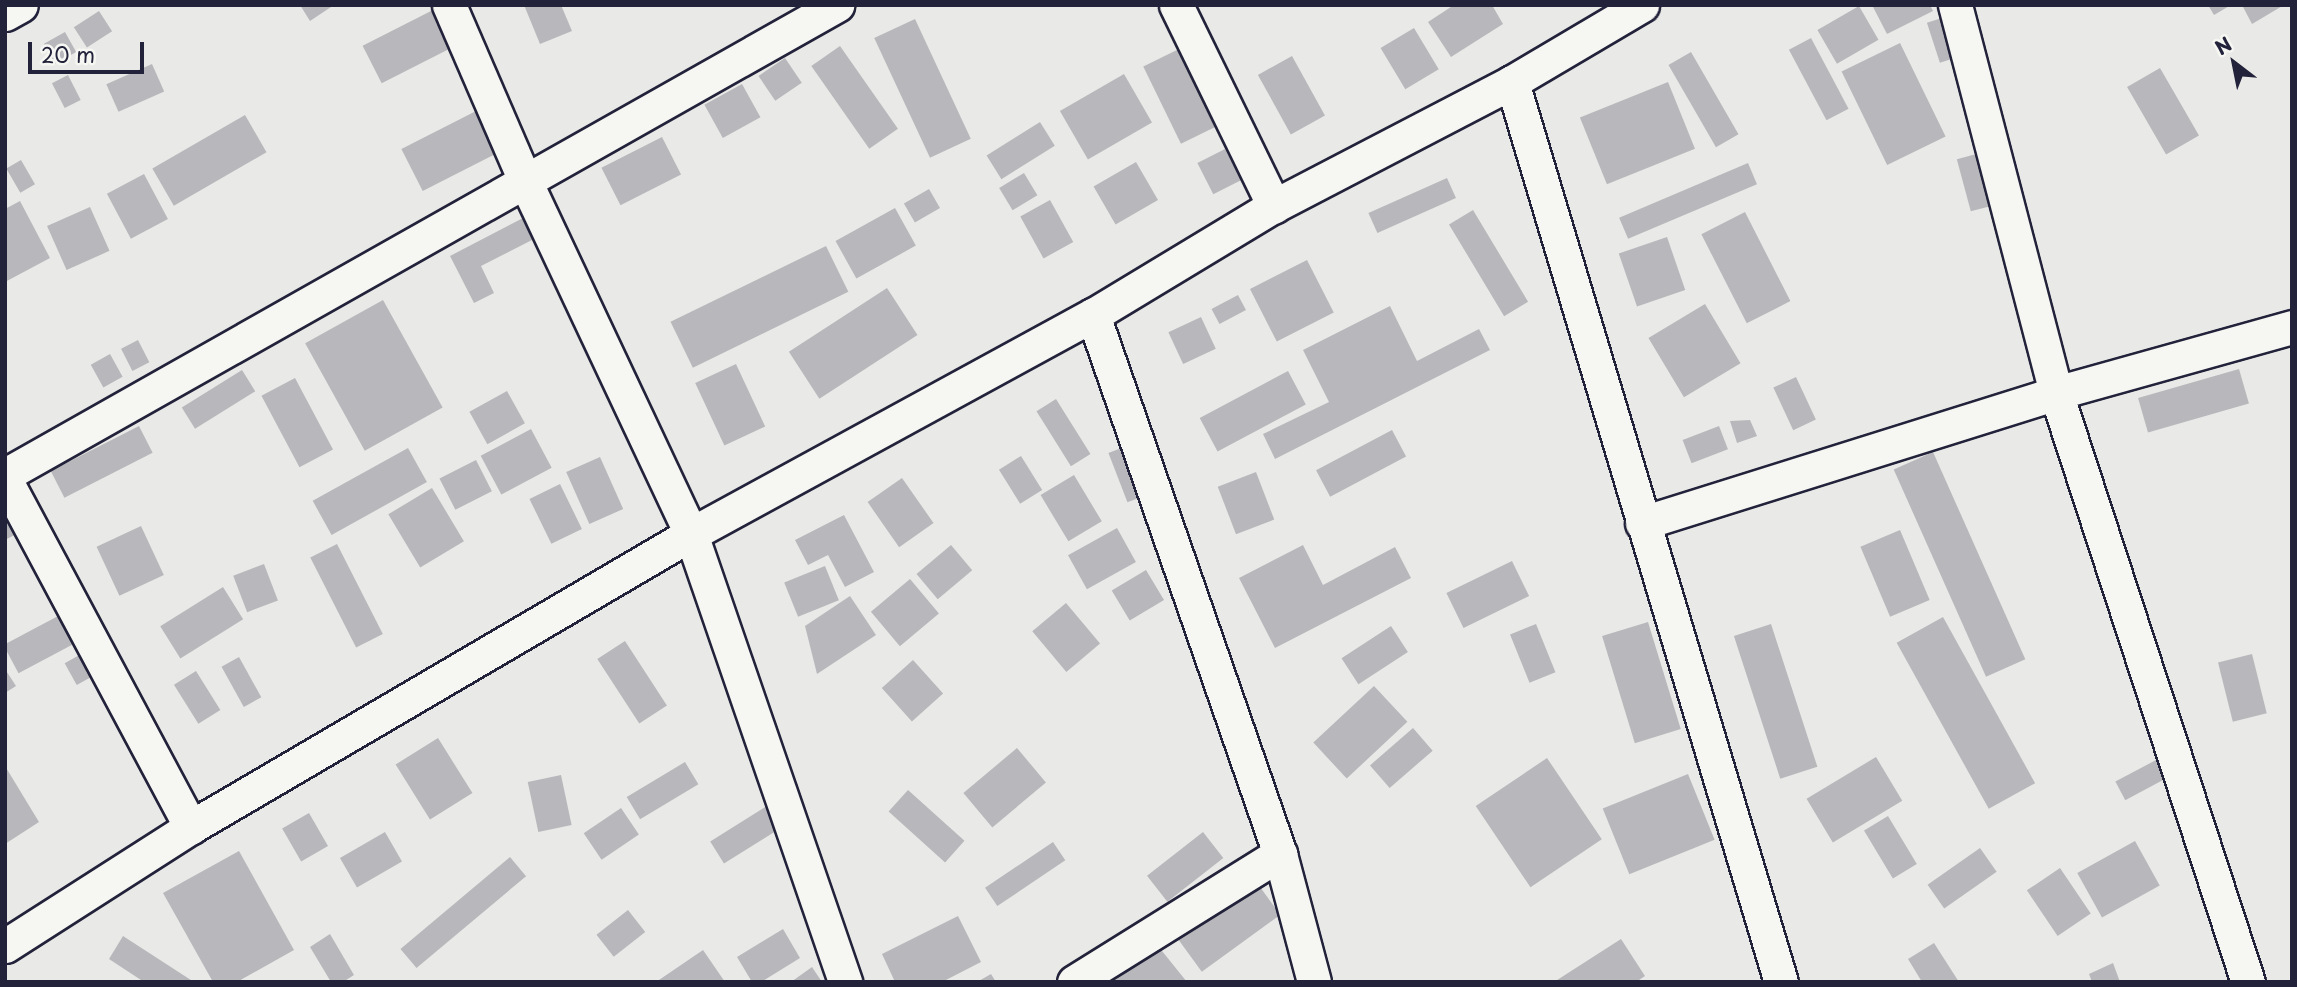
<!DOCTYPE html>
<style>
body{margin:0}
#map{position:relative;width:2297px;height:987px;overflow:hidden;background:#e9e9e7;font-family:"Playpen Sans",sans-serif}
div>[style]{position:absolute}
.building>*{inset:0;background:#b8b8bc;transform-origin:0 0}
.roads{filter:drop-shadow(2px 0 #22223b) drop-shadow(-2px 0 #22223b) drop-shadow(0 2px #22223b) drop-shadow(0 -2px #22223b)}
.street>*{height:33px;margin:-16.5px;padding:0 16.5px;transform-origin:16.5px;border-radius:16.5px;background:#f6f6f2}
span{translate:-50% -50%;white-space:nowrap;text-align:center;line-height:1.15;-webkit-text-stroke:7px #f6f6f2;paint-order:stroke}
.frame{position:absolute;inset:0;border:7px solid #22223b;pointer-events:none}
.north{position:absolute;left:2199px;top:28px;width:70px;height:70px;-webkit-text-stroke:5px #f6f6f2;paint-order:stroke;rotate:328deg;font-size:19px;font-weight:700;line-height:28px;text-align:center;color:#22223b}
.north::after{content:'';display:block;margin:auto;width:24px;height:32px;background:#22223b;clip-path:polygon(50% 0,100% 100%,50% 72%,0 100%)}
.scale{position:absolute;left:28px;top:42px;width:116px;height:32px;box-sizing:border-box;border:4px solid #22223b;border-top:0;padding-left:9px;font-size:21px;line-height:24px;white-space:nowrap;color:#22223b;-webkit-text-stroke:5px #f6f6f2;paint-order:stroke}
</style>
<div id="map">
<div class="building">
<i style="clip-path:polygon(300px 5px,334px 5px,310px 21px)"></i>
<i style="clip-path:polygon(524px 5px,561px 5px,572px 31px,540px 44px)"></i>
<i style="clip-path:polygon(1454px 5px,1492px 5px,1503px 24px,1451px 57px,1428px 22px)"></i>
<i style="clip-path:polygon(1872px 5px,1930px 5px,1933px 11px,1887px 34px)"></i>
<i style="clip-path:polygon(2208px 5px,2231px 5px,2214px 15px)"></i>
<i style="clip-path:polygon(2242px 5px,2284px 5px,2252px 24px)"></i>
<i style="left:1859px;top:6px;width:39px;height:48px;rotate:60deg"></i>
<i style="left:433px;top:10px;width:42px;height:79px;rotate:63deg"></i>
<i style="left:99px;top:11px;width:24px;height:30px;rotate:57deg"></i>
<i style="left:1945px;top:17px;width:42px;height:19px;rotate:72deg"></i>
<i style="left:915px;top:19px;width:132px;height:45px;rotate:65deg"></i>
<i style="left:1414px;top:28px;width:48px;height:39px;rotate:59deg"></i>
<i style="left:65px;top:32px;width:23px;height:24px;rotate:61deg"></i>
<i style="left:1811px;top:38px;width:80px;height:25px;rotate:62deg"></i>
<i style="left:1900px;top:43px;width:104px;height:65px;rotate:64deg"></i>
<i style="left:840px;top:46px;width:101px;height:35px;rotate:55deg"></i>
<i style="left:1181px;top:48px;width:86px;height:42px;rotate:64deg"></i>
<i style="left:1691px;top:52px;width:95px;height:26px;rotate:60deg"></i>
<i style="left:1292px;top:56px;width:68px;height:39px;rotate:61deg"></i>
<i style="left:785px;top:58px;width:30px;height:32px;rotate:56deg"></i>
<i style="left:152px;top:64px;width:30px;height:50px;rotate:66deg"></i>
<i style="left:2160px;top:68px;width:78px;height:38px;rotate:60deg"></i>
<i style="left:1124px;top:74px;width:56px;height:74px;rotate:60deg"></i>
<i style="left:68px;top:75px;width:28px;height:18px;rotate:63deg"></i>
<i style="left:1668px;top:82px;width:72px;height:95px;rotate:68deg"></i>
<i style="left:742px;top:84px;width:38px;height:43px;rotate:61deg"></i>
<i style="left:478px;top:110px;width:47px;height:86px;rotate:63deg"></i>
<i style="left:245px;top:115px;width:43px;height:107px;rotate:60deg"></i>
<i style="left:1040px;top:122px;width:28px;height:63px;rotate:58deg"></i>
<i style="left:662px;top:137px;width:42px;height:68px;rotate:63deg"></i>
<i style="left:1225px;top:149px;width:35px;height:31px;rotate:63deg"></i>
<i style="left:1980px;top:153px;width:54px;height:24px;rotate:75deg"></i>
<i style="left:21px;top:160px;width:28px;height:17px;rotate:60deg"></i>
<i style="left:1136px;top:162px;width:44px;height:49px;rotate:60deg"></i>
<i style="left:1748px;top:163px;width:23px;height:140px;rotate:67deg"></i>
<i style="left:1024px;top:173px;width:26px;height:29px;rotate:59deg"></i>
<i style="left:144px;top:174px;width:51px;height:42px;rotate:62deg"></i>
<i style="left:1447px;top:178px;width:22px;height:86px;rotate:66deg"></i>
<i style="left:929px;top:189px;width:22px;height:29px;rotate:60deg"></i>
<i style="left:1050px;top:200px;width:48px;height:34px;rotate:61deg"></i>
<i style="clip-path:polygon(20px 201px,50px 258px,5px 282px,5px 209px)"></i>
<i style="left:90px;top:207px;width:48px;height:47px;rotate:66deg"></i>
<i style="left:895px;top:208px;width:43px;height:68px;rotate:61deg"></i>
<i style="left:1473px;top:210px;width:107px;height:28px;rotate:59deg"></i>
<i style="left:1745px;top:212px;width:100px;height:49px;rotate:63deg"></i>
<i style="clip-path:polygon(523px 218px,534px 239px,481px 266px,494px 293px,474px 303px,450px 256px)"></i>
<i style="left:1667px;top:237px;width:56px;height:51px;rotate:71deg"></i>
<i style="left:826px;top:246px;width:51px;height:173px;rotate:64deg"></i>
<i style="left:1307px;top:260px;width:59px;height:64px;rotate:63deg"></i>
<i style="left:887px;top:288px;width:56px;height:117px;rotate:57deg"></i>
<i style="left:1238px;top:295px;width:17px;height:30px;rotate:62deg"></i>
<i style="left:383px;top:300px;width:123px;height:89px;rotate:61deg"></i>
<i style="left:1705px;top:304px;width:69px;height:66px;rotate:59deg"></i>
<i style="clip-path:polygon(1390px 306px,1417px 361px,1479px 329px,1490px 350px,1275px 459px,1263px 434px,1329px 402px,1303px 350px)"></i>
<i style="left:1201px;top:317px;width:35px;height:36px;rotate:65deg"></i>
<i style="left:138px;top:340px;width:25px;height:19px;rotate:63deg"></i>
<i style="left:110px;top:354px;width:26px;height:22px;rotate:61deg"></i>
<i style="left:736px;top:364px;width:69px;height:45px;rotate:65deg"></i>
<i style="left:2239px;top:369px;width:36px;height:105px;rotate:74deg"></i>
<i style="left:242px;top:370px;width:25px;height:71px;rotate:58deg"></i>
<i style="left:1288px;top:371px;width:38px;height:100px;rotate:62deg"></i>
<i style="left:1796px;top:377px;width:47px;height:25px;rotate:65deg"></i>
<i style="left:295px;top:378px;width:81px;height:38px;rotate:62deg"></i>
<i style="left:507px;top:391px;width:37px;height:43px;rotate:61deg"></i>
<i style="left:1056px;top:399px;width:65px;height:23px;rotate:58deg"></i>
<i style="clip-path:polygon(1750px 420px,1757px 436px,1737px 443px,1730px 421px)"></i>
<i style="left:139px;top:426px;width:30px;height:99px;rotate:63deg"></i>
<i style="left:1719px;top:426px;width:25px;height:39px;rotate:69deg"></i>
<i style="left:531px;top:429px;width:44px;height:57px;rotate:62deg"></i>
<i style="left:1392px;top:430px;width:30px;height:86px;rotate:62deg"></i>
<i style="left:1129px;top:445px;width:53px;height:22px;rotate:69deg"></i>
<i style="left:408px;top:448px;width:39px;height:109px;rotate:61deg"></i>
<i style="left:1933px;top:452px;width:227px;height:43px;rotate:66deg"></i>
<i style="left:1021px;top:456px;width:40px;height:26px;rotate:58deg"></i>
<i style="left:600px;top:457px;width:57px;height:37px;rotate:66deg"></i>
<i style="left:476px;top:460px;width:35px;height:41px;rotate:63deg"></i>
<i style="left:1256px;top:472px;width:51px;height:41px;rotate:69deg"></i>
<i style="left:1074px;top:475px;width:54px;height:39px;rotate:59deg"></i>
<i style="left:902px;top:478px;width:55px;height:42px;rotate:55deg"></i>
<i style="left:560px;top:484px;width:50px;height:34px;rotate:64deg"></i>
<i style="left:432px;top:488px;width:62px;height:51px;rotate:59deg"></i>
<i style="clip-path:polygon(5px 500px,22px 531px,5px 540px)"></i>
<i style="clip-path:polygon(844px 515px,874px 572px,845px 587px,828px 555px,808px 565px,795px 540px)"></i>
<i style="left:141px;top:526px;width:54px;height:49px;rotate:65deg"></i>
<i style="left:1117px;top:528px;width:39px;height:56px;rotate:61deg"></i>
<i style="left:1900px;top:530px;width:76px;height:43px;rotate:67deg"></i>
<i style="left:337px;top:544px;width:101px;height:30px;rotate:63deg"></i>
<i style="left:951px;top:545px;width:33px;height:45px;rotate:50deg"></i>
<i style="clip-path:polygon(1303px 545px,1323px 585px,1395px 547px,1411px 578px,1275px 648px,1239px 578px)"></i>
<i style="left:1512px;top:561px;width:39px;height:73px;rotate:64deg"></i>
<i style="left:264px;top:564px;width:39px;height:33px;rotate:69deg"></i>
<i style="left:825px;top:566px;width:37px;height:44px;rotate:68deg"></i>
<i style="left:1146px;top:570px;width:35px;height:40px;rotate:59deg"></i>
<i style="left:910px;top:579px;width:45px;height:51px;rotate:50deg"></i>
<i style="left:223px;top:587px;width:38px;height:74px;rotate:58deg"></i>
<i style="clip-path:polygon(850px 596px,876px 635px,817px 674px,805px 626px)"></i>
<i style="left:1066px;top:603px;width:53px;height:44px;rotate:50deg"></i>
<i style="left:60px;top:615px;width:32px;height:64px;rotate:62deg"></i>
<i style="left:1943px;top:617px;width:190px;height:53px;rotate:61deg"></i>
<i style="left:1648px;top:622px;width:112px;height:48px;rotate:73deg"></i>
<i style="left:1536px;top:624px;width:52px;height:28px;rotate:68deg"></i>
<i style="left:1771px;top:624px;width:150px;height:39px;rotate:72deg"></i>
<i style="left:1391px;top:626px;width:31px;height:59px;rotate:57deg"></i>
<i style="left:625px;top:641px;width:77px;height:33px;rotate:57deg"></i>
<i style="left:83px;top:653px;width:25px;height:21px;rotate:61deg"></i>
<i style="left:2252px;top:654px;width:61px;height:35px;rotate:76deg"></i>
<i style="left:239px;top:657px;width:46px;height:20px;rotate:61deg"></i>
<i style="left:913px;top:660px;width:45px;height:42px;rotate:48deg"></i>
<i style="clip-path:polygon(5px 669px,16px 686px,5px 693px)"></i>
<i style="left:196px;top:671px;width:46px;height:26px;rotate:58deg"></i>
<i style="left:1374px;top:686px;width:49px;height:83px;rotate:47deg"></i>
<i style="left:1413px;top:728px;width:30px;height:57px;rotate:49deg"></i>
<i style="left:438px;top:738px;width:65px;height:50px;rotate:58deg"></i>
<i style="left:1017px;top:748px;width:45px;height:70px;rotate:50deg"></i>
<i style="left:1876px;top:757px;width:51px;height:81px;rotate:59deg"></i>
<i style="left:1547px;top:758px;width:98px;height:86px;rotate:56deg"></i>
<i style="left:2156px;top:760px;width:21px;height:46px;rotate:62deg"></i>
<i style="left:685px;top:762px;width:26px;height:68px;rotate:59deg"></i>
<i style="clip-path:polygon(5px 766px,39px 822px,5px 844px)"></i>
<i style="left:1688px;top:774px;width:71px;height:92px;rotate:68deg"></i>
<i style="left:561px;top:775px;width:51px;height:34px;rotate:78deg"></i>
<i style="left:908px;top:790px;width:76px;height:29px;rotate:42deg"></i>
<i style="left:767px;top:806px;width:26px;height:67px;rotate:58deg"></i>
<i style="left:621px;top:808px;width:32px;height:45px;rotate:56deg"></i>
<i style="left:309px;top:813px;width:38px;height:31px;rotate:60deg"></i>
<i style="left:1888px;top:816px;width:56px;height:28px;rotate:59deg"></i>
<i style="left:385px;top:832px;width:34px;height:52px;rotate:60deg"></i>
<i style="left:1203px;top:832px;width:33px;height:71px;rotate:52deg"></i>
<i style="left:2135px;top:841px;width:51px;height:66px;rotate:61deg"></i>
<i style="left:1053px;top:842px;width:22px;height:82px;rotate:56deg"></i>
<i style="left:1980px;top:848px;width:29px;height:64px;rotate:55deg"></i>
<i style="clip-path:polygon(239px 851px,294px 950px,237px 982px,213px 982px,163px 893px)"></i>
<i style="left:510px;top:857px;width:25px;height:143px;rotate:50deg"></i>
<i style="left:2060px;top:868px;width:55px;height:40px;rotate:56deg"></i>
<i style="left:1255px;top:880px;width:43px;height:97px;rotate:54deg"></i>
<i style="left:628px;top:910px;width:28px;height:40px;rotate:52deg"></i>
<i style="clip-path:polygon(958px 916px,981px 962px,942px 982px,895px 982px,882px 954px)"></i>
<i style="clip-path:polygon(783px 929px,800px 958px,761px 982px,752px 982px,737px 957px)"></i>
<i style="clip-path:polygon(330px 934px,354px 975px,343px 982px,331px 982px,310px 947px)"></i>
<i style="clip-path:polygon(123px 936px,194px 982px,144px 982px,109px 959px)"></i>
<i style="clip-path:polygon(1621px 939px,1645px 976px,1636px 982px,1554px 982px)"></i>
<i style="clip-path:polygon(1934px 943px,1959px 982px,1922px 982px,1908px 959px)"></i>
<i style="clip-path:polygon(1158px 946px,1187px 982px,1113px 982px)"></i>
<i style="clip-path:polygon(703px 950px,725px 982px,656px 982px)"></i>
<i style="clip-path:polygon(2113px 963px,2120px 982px,2092px 982px,2089px 974px)"></i>
<i style="clip-path:polygon(812px 967px,822px 982px,791px 982px)"></i>
<i style="clip-path:polygon(991px 974px,996px 982px,977px 982px)"></i>
</div>
<div class="roads">
<div class="street">
<i style="left:449px;top:5px;width:194px;rotate:66.6deg"></i>
<i style="left:526px;top:183px;width:388px;rotate:64.8deg"></i>
<i style="left:691px;top:534px;width:474px;rotate:71deg"></i>
<i style="left:1176px;top:5px;width:224px;rotate:64deg"></i>
<i style="left:1955px;top:5px;width:401px;rotate:75.4deg"></i>
<i style="left:2056px;top:393px;width:620px;rotate:71.95deg"></i>
<i style="left:5px;top:14px;width:18px;rotate:-29deg"></i>
<i style="left:1512px;top:82px;width:939px;rotate:73.36deg"></i>
<i style="left:1093px;top:315px;width:571px;rotate:70.87deg"></i>
<i style="left:1280px;top:854px;width:132px;rotate:75.1deg"></i>
<i style="left:5px;top:475px;width:956px;rotate:-29.46deg"></i>
<i style="left:5px;top:479px;width:395px;rotate:61.9deg"></i>
<i style="left:1642px;top:523px;width:434px;rotate:-17.4deg"></i>
<i style="left:2056px;top:393px;width:245px;rotate:-15.6deg"></i>
<i style="left:5px;top:946px;width:221px;rotate:-32.6deg"></i>
<i style="left:191px;top:827px;width:580px;rotate:-30.37deg"></i>
<i style="left:691px;top:534px;width:458px;rotate:-28.6deg"></i>
<i style="left:1093px;top:315px;width:211px;rotate:-31.1deg"></i>
<i style="left:1274px;top:206px;width:268px;rotate:-27.5deg"></i>
<i style="left:1512px;top:82px;width:151px;rotate:-30.6deg"></i>
<i style="left:1074px;top:982px;width:243px;rotate:-31.9deg"></i>
</div>
</div>
<div class="frame"></div>
<div class="north">N</div>
<div class="scale">20 m</div>
</div>
